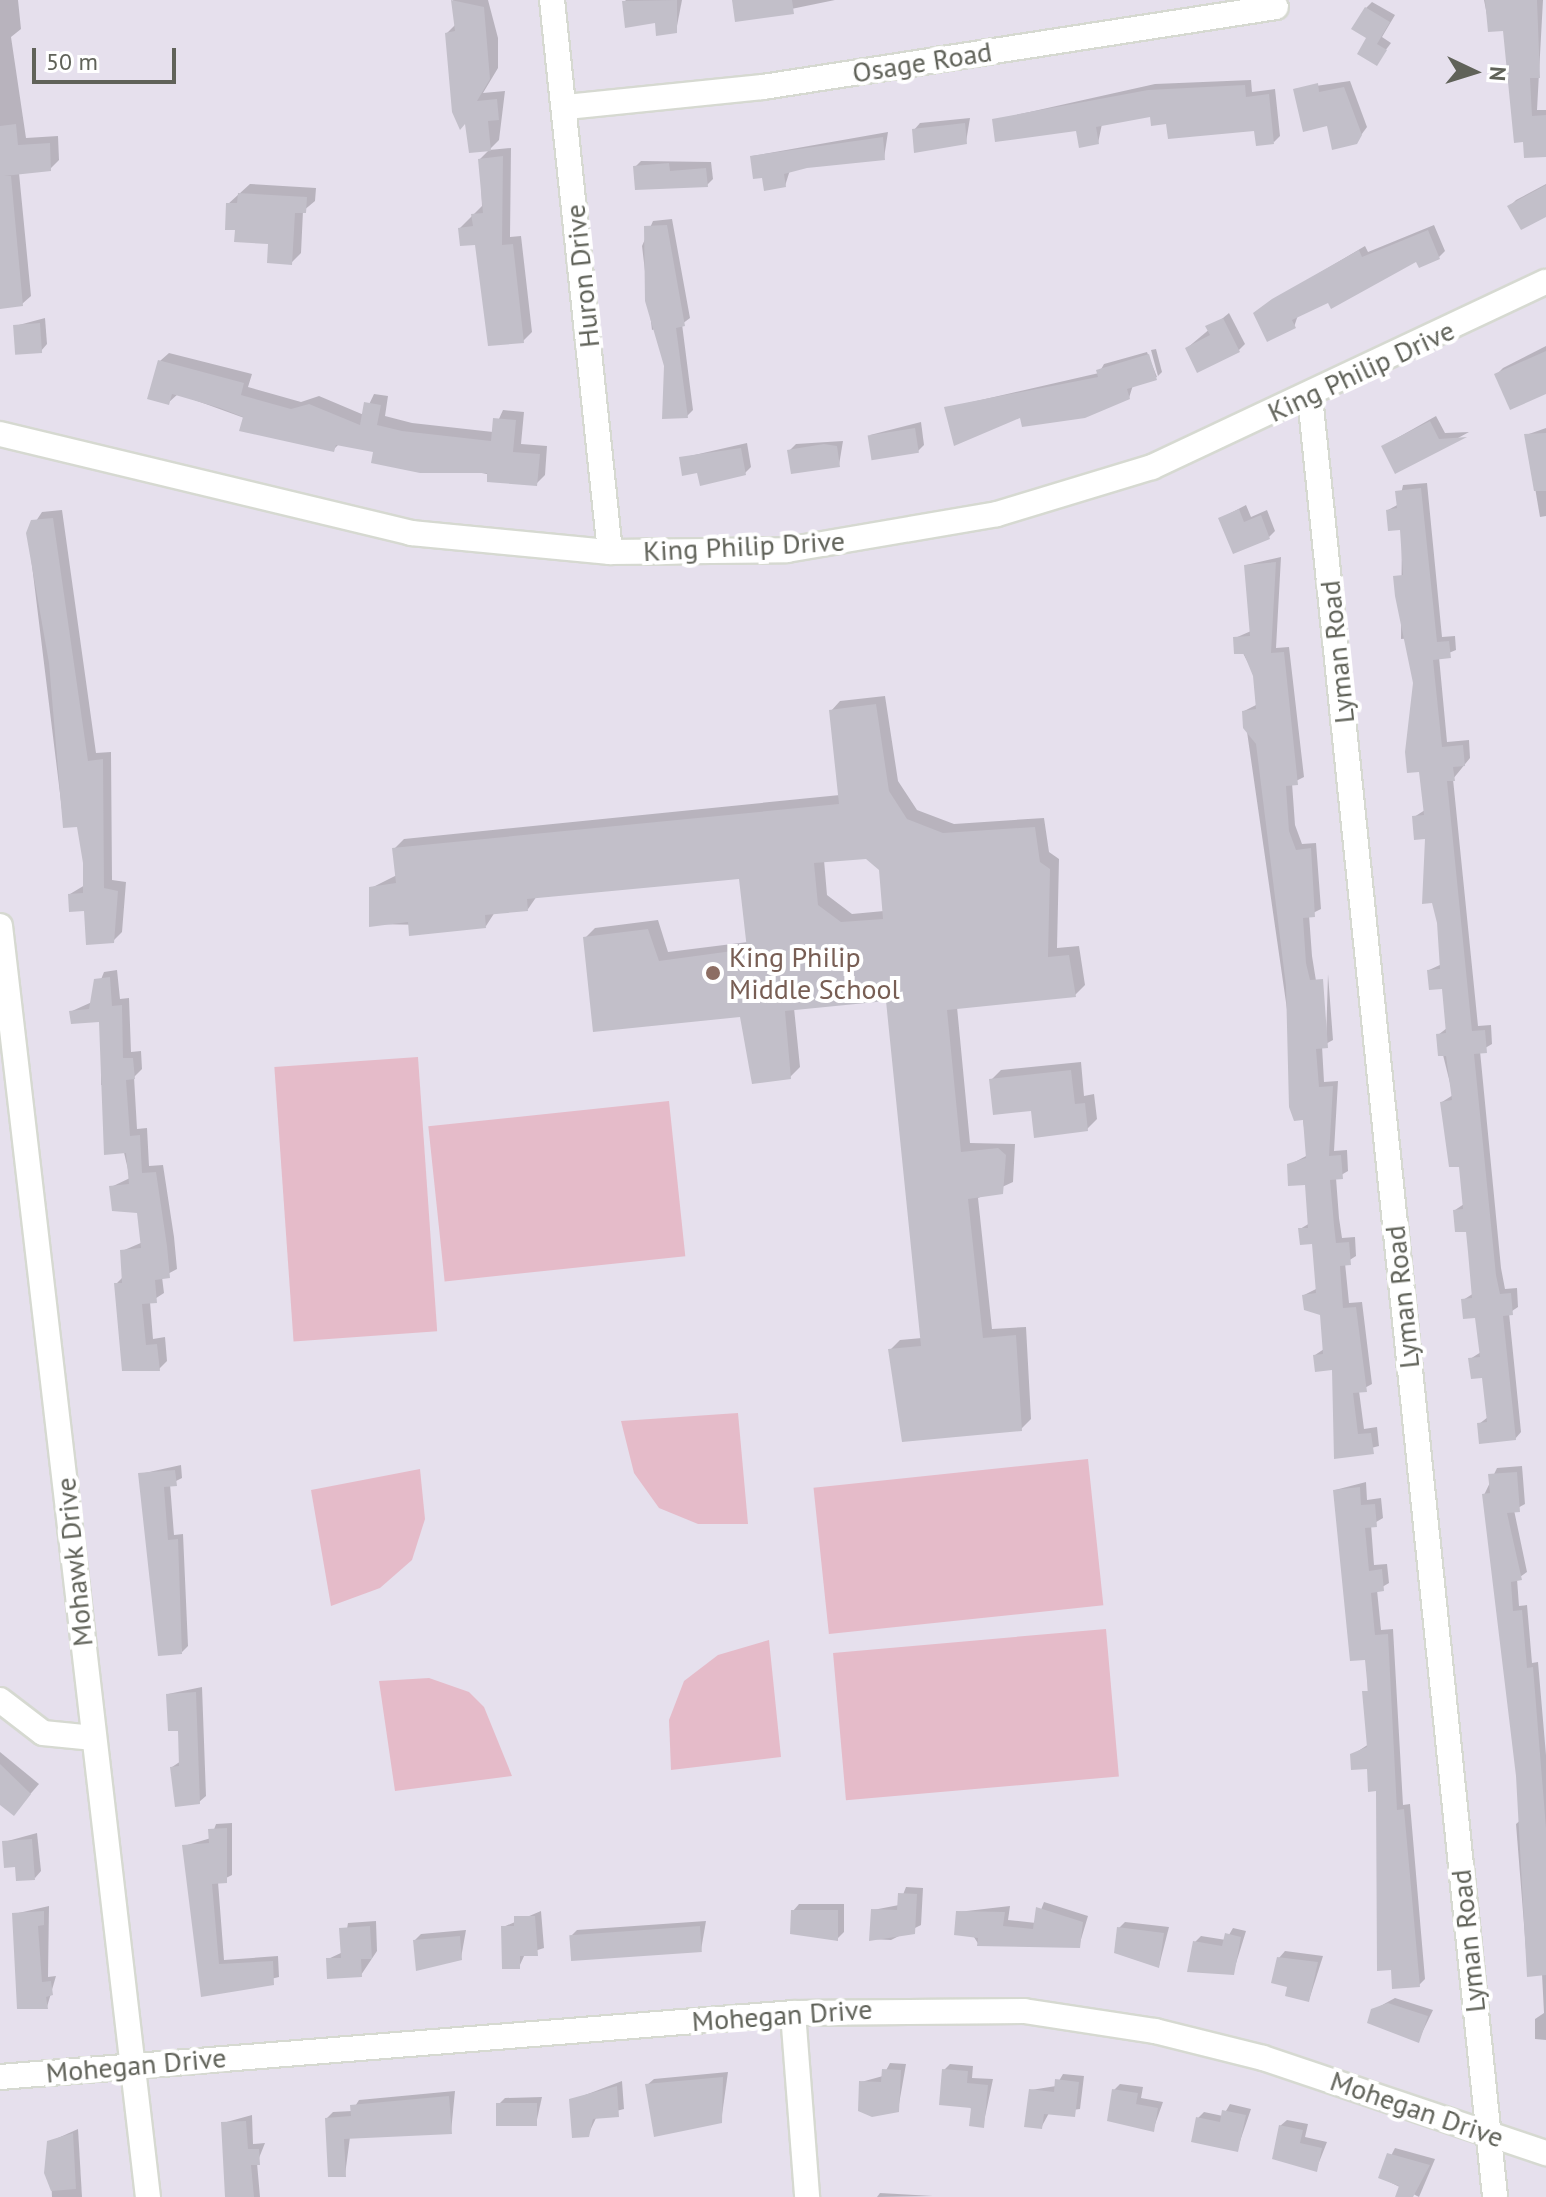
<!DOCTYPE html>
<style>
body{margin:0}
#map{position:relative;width:1546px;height:2197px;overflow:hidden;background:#e6e0ed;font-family:"PT Sans",sans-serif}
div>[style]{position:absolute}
.green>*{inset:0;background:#e5bbc9;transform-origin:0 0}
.shadow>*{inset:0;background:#0003}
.building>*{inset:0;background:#c2bfc9;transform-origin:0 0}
.roads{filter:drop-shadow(2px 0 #d6d9d1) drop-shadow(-2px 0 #d6d9d1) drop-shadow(0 2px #d6d9d1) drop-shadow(0 -2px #d6d9d1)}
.minor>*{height:24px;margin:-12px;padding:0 12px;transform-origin:12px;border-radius:12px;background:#fff}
.tertiary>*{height:24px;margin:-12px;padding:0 12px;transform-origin:12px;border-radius:12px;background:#fff}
.dots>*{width:22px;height:22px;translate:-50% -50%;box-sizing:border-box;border:4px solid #fff;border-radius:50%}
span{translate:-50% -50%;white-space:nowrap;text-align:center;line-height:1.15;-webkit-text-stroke:8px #fff;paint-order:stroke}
.street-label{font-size:28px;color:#606259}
.education-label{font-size:28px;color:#785e54}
.left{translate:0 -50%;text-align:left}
.north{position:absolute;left:1434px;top:32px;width:80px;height:80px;-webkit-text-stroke:6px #fff;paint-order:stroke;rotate:94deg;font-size:22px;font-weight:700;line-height:32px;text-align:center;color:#606259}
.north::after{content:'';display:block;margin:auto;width:28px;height:36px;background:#606259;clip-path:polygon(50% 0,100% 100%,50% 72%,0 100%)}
.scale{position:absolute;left:32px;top:48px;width:144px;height:36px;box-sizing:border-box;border:4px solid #606259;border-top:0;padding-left:10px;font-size:24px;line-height:28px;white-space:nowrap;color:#606259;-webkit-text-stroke:6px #fff;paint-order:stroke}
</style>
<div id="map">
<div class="green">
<i style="left:418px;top:1057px;width:275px;height:144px;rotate:86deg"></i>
<i style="left:669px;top:1101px;width:156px;height:242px;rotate:84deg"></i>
<i style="clip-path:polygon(738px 1413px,748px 1524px,698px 1524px,659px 1508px,634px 1473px,621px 1421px)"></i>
<i style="left:1088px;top:1459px;width:147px;height:276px;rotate:84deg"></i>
<i style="clip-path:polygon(420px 1469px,425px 1519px,412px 1560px,380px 1588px,331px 1606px,311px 1490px)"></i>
<i style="left:1106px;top:1629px;width:148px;height:274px;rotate:85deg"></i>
<i style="clip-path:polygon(769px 1640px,781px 1757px,671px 1770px,669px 1720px,684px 1681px,718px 1655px)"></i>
<i style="clip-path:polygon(429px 1678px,469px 1692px,484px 1707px,512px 1776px,395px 1791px,379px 1681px)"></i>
</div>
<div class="shadow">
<i style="clip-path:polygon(0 0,18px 0,21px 29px,11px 37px,26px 138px,58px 136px,59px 160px,50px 169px,19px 173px,31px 296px,22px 304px,0 290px)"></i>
<i style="clip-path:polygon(453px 0,488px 0,498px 38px,498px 68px,483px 93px,505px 91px,499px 140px,489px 150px,511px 148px,510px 237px,521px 236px,532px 332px,523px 341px,477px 242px,460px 228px,482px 206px,480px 159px,490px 149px,447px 33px,456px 24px)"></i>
<i style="clip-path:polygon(682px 0,676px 31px,624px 2px,626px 0)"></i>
<i style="clip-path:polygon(734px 0,835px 0,737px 20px)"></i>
<i style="clip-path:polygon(1484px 0,1543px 0,1537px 110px,1546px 110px,1546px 155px,1526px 156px,1505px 29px,1490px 30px)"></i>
<i style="clip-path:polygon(1372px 2px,1395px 15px,1382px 37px,1391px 43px,1376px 63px,1366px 8px)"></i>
<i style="clip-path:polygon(1251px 80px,1252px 92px,1275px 89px,1280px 136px,1274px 142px,1256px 128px,1152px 114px,1102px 124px,1098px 143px,1078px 129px,994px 120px,1155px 84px)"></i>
<i style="clip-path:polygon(1350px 81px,1367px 127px,1356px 142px,1295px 89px)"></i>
<i style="clip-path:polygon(970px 118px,966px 142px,914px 130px,920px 123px)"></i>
<i style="clip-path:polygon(888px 132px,884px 158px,807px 166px,790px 170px,785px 186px,764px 175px,752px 156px)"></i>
<i style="clip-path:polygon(641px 161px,711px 162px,713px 179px,707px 185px,635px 167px)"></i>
<i style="clip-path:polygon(250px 184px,316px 188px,315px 201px,303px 211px,301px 253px,291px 263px,270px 242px,237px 229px,228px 204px)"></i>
<i style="clip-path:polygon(1546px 184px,1546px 214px,1510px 206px,1516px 200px)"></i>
<i style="clip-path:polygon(672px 219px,690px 318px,682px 324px,693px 410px,687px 416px,658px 328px,652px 330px,642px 246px,653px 221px)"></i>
<i style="clip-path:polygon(1434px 225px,1445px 251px,1439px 257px,1417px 259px,1298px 315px,1294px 327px,1262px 307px,1365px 246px,1368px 252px)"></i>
<i style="clip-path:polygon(1229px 313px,1245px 344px,1239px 350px,1187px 348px)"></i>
<i style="clip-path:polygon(45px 318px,47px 344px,41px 351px,15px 326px)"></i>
<i style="clip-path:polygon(1546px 346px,1546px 391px,1496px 375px,1503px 368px)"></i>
<i style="clip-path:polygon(1156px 349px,1162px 372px,1158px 376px,1151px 350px)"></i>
<i style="clip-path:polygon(1147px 352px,1157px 377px,1133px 385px,1129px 398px,946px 408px,1099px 373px,1104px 364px)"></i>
<i style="clip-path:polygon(169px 353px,252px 374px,248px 387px,301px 402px,319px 396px,364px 415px,374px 394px,388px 396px,385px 416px,412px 423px,493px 432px,503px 410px,524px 412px,521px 444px,547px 446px,545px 475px,536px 484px,339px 444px,333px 450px,178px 394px,168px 403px,160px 361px)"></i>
<i style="clip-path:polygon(1436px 416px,1445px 433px,1469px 432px,1396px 472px,1383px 446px)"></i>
<i style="clip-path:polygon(921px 422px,924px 445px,918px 451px,870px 435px)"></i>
<i style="clip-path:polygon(1546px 428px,1546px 516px,1540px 517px,1526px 435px)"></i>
<i style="clip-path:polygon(843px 441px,839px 465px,790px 450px,796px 444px)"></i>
<i style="clip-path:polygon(747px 443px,751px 467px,745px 473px,681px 458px)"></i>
<i style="clip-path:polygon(1427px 483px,1442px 637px,1455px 636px,1456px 650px,1439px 657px,1447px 742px,1469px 740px,1470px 758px,1453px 779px,1478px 1026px,1491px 1025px,1492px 1044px,1480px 1051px,1501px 1268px,1505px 1289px,1517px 1288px,1518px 1307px,1509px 1313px,1521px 1432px,1515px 1439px,1479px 1424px,1488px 1417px,1484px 1375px,1470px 1359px,1481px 1352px,1477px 1316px,1463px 1300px,1474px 1293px,1467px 1229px,1455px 1210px,1464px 1204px,1461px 1164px,1442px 1102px,1453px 1095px,1438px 1035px,1447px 1028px,1444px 987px,1429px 970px,1442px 964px,1439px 922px,1427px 837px,1414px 817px,1425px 810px,1412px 638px,1401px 639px,1402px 527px,1388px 510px,1399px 504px,1403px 485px)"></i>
<i style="clip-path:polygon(1246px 505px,1251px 517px,1267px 510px,1275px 531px,1269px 537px,1221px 518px)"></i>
<i style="clip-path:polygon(62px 510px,96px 753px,111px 752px,112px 880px,126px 882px,122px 932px,113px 941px,70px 894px,85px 885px,85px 863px,78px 825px,64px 826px,28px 533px,42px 512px)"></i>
<i style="clip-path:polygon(1281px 557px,1276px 648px,1289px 647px,1304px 777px,1292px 783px,1295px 825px,1302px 844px,1316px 843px,1321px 909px,1309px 915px,1312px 956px,1326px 1043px,1328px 974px,1333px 1040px,1322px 1046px,1324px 1082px,1338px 1081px,1334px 1151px,1347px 1150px,1348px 1171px,1336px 1178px,1339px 1218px,1342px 1238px,1355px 1237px,1356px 1256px,1345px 1263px,1349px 1303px,1362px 1302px,1372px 1384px,1359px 1391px,1364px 1429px,1377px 1427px,1379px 1446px,1336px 1457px,1334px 1368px,1315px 1355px,1324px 1349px,1322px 1313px,1304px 1295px,1318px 1288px,1314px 1242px,1300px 1229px,1310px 1223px,1306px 1183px,1289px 1165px,1308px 1155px,1244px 711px,1258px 704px,1255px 676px,1235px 638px,1251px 631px,1246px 565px)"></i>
<i style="clip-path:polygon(evenodd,885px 696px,898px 781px,917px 810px,954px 824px,1044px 818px,1049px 852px,1059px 859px,1057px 948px,1079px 946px,1085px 985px,1075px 995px,957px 1007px,970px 1143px,1015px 1144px,1013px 1182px,978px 1198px,992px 1329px,1026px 1327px,1031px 1419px,1021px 1429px,890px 1350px,900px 1340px,922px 1338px,888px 999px,794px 1008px,800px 1067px,790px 1077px,741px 1015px,585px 938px,595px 928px,658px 920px,668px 952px,748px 942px,741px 876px,537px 896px,528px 909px,495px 912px,486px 926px,370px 924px,371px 888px,397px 875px,394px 849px,404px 839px,840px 795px,831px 711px,840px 701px,885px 696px,867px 857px,881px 869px,884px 911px,852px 914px,827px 895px,824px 860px,867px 857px)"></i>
<i style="clip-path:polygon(117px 970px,120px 999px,129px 998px,131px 1052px,141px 1051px,142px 1069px,134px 1077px,137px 1129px,147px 1128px,149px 1166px,163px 1165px,174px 1237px,177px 1269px,162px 1277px,164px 1293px,150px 1302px,153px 1339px,165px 1337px,167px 1361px,159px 1369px,124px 1369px,116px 1284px,124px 1276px,122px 1251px,143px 1242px,139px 1212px,111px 1187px,130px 1178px,108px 1085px,101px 1085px,101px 1020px,72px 1011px,92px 1002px,104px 972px)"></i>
<i style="clip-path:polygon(1081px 1062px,1084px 1096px,1094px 1094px,1097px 1119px,1087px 1129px,1033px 1109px,991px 1080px,1001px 1070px)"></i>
<i style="clip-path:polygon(181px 1465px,182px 1478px,170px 1484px,174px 1535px,183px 1534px,188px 1646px,182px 1652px,140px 1474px)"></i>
<i style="clip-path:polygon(1522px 1466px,1525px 1504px,1514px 1510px,1527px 1572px,1517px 1579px,1519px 1606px,1527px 1605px,1532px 1663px,1538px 1662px,1546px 1755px,1546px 2040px,1535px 2039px,1535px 2019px,1544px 2013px,1542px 1974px,1528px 1975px,1516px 1824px,1522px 1819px,1484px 1495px,1497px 1468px)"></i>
<i style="clip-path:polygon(1366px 1482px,1367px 1500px,1381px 1498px,1383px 1518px,1371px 1525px,1374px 1565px,1387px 1564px,1389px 1583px,1377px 1590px,1381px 1630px,1393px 1629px,1403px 1805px,1410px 1804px,1425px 1979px,1419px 1985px,1378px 1789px,1369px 1767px,1352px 1755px,1369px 1744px,1367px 1658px,1335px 1490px)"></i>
<i style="clip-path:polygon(202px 1687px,206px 1796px,199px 1802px,172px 1767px,181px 1761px,180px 1729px,168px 1694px)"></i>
<i style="clip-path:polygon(0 1752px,39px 1784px,14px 1813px,0 1804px)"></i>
<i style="clip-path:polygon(232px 1823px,232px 1875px,218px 1882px,224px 1960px,278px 1956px,279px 1977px,203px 1995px,184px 1846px,211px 1838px,216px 1824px)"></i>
<i style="clip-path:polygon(37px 1833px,41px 1871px,35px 1878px,17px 1865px,4px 1842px)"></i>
<i style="clip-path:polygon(906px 1887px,923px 1888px,921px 1925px,891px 1940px,871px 1939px,873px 1910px,899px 1905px)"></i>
<i style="clip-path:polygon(1044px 1902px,1088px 1916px,1079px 1946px,979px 1945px,958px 1912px,1010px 1906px,1008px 1920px,1036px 1923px)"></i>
<i style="clip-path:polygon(799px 1904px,844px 1904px,844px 1932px,838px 1938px,793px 1911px)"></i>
<i style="clip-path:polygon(49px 1906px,48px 1977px,56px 1976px,47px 2007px,14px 1914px)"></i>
<i style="clip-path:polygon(541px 1911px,544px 1948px,525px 1954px,519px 1967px,503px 1927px)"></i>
<i style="clip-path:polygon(376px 1921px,377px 1951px,361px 1975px,328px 1959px,343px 1952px,348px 1923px)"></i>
<i style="clip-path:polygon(706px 1921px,701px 1950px,571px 1936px,577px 1930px)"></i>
<i style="clip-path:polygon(1125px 1922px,1169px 1927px,1159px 1966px,1119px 1928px)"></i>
<i style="clip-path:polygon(1233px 1928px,1246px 1931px,1233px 1973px,1195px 1942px,1201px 1936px,1226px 1940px)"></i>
<i style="clip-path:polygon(466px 1930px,461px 1958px,415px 1940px,421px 1934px)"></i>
<i style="clip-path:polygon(1285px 1951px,1323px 1956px,1309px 2000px,1289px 1985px,1279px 1958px)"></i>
<i style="clip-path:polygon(1395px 1998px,1433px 2010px,1418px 2041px,1373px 2010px)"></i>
<i style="clip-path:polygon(890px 2063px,906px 2064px,898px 2110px,861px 2082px,883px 2076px)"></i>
<i style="clip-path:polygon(950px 2064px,973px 2066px,972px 2078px,993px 2079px,983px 2126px,944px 2070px)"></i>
<i style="clip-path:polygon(728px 2072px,721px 2122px,647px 2085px,654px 2079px)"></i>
<i style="clip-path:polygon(1063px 2074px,1084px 2076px,1080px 2109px,1049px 2113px,1042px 2126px,1031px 2090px,1056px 2086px)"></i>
<i style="clip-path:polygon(622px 2081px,624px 2109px,597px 2116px,588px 2135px,572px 2100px)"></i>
<i style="clip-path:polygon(1120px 2084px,1143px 2087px,1141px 2098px,1163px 2102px,1153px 2130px,1114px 2090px)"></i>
<i style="clip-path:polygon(455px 2091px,451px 2132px,350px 2137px,345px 2175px,327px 2118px,333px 2112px,352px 2111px,359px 2100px)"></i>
<i style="clip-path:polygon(542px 2097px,536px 2124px,498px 2105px,505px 2098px)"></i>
<i style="clip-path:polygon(1230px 2104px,1251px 2109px,1237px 2150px,1198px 2118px,1204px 2112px,1223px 2116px)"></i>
<i style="clip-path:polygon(252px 2115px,253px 2144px,265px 2143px,257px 2163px,260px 2197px,228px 2197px,223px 2123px)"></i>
<i style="clip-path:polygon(1287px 2120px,1308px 2124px,1305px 2137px,1327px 2142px,1316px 2170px,1280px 2126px)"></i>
<i style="clip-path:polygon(78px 2129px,82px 2197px,52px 2197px,49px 2142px)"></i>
<i style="clip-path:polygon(1395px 2148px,1435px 2159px,1419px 2197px,1380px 2177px)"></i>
<i style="clip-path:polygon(880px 2193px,933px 2196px,877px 2197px)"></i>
</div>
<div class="building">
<i style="clip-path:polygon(451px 0,484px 7px,490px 79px,477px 101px,497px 99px,499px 120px,488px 121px,491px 151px,469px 153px,465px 124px,460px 130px,452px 112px,445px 33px,455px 31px)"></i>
<i style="clip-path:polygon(677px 0,677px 33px,656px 36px,655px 23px,625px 28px,622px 1px)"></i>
<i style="clip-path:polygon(732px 0,792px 0,794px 14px,735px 22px)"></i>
<i style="clip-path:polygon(1485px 0,1537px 0,1540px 78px,1530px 78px,1532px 116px,1546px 115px,1546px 157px,1524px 158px,1523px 142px,1514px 143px,1503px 31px,1488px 32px)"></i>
<i style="clip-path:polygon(1365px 7px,1390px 22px,1377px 44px,1387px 50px,1377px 66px,1357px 54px,1366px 38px,1351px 29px)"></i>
<i style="clip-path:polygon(1318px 83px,1319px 92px,1344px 87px,1362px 135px,1357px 144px,1332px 150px,1327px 126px,1303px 132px,1293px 89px)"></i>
<i style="clip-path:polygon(1245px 85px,1246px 97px,1269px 94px,1274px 144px,1256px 146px,1254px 131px,1168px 139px,1166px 124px,1151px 126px,1150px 117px,1096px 127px,1099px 144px,1079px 148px,1076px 131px,995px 142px,992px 119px,1148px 90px)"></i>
<i style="clip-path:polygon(965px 123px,967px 144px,914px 153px,912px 129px)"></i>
<i style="clip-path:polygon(16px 124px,18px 145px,50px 143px,51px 171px,4px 176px,11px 176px,23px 306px,0 309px,0 126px)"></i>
<i style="clip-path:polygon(883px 137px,885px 160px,807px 168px,784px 174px,786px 187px,764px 191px,762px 178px,753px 179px,750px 156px)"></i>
<i style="clip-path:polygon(503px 156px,502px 245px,513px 244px,524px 343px,488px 346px,475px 245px,460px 246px,458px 228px,473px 226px,471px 214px,483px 213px,478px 159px)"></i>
<i style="clip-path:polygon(669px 163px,670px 171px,706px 168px,708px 187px,635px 190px,633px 166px)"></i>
<i style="clip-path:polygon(1546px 185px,1546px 217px,1521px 230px,1507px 206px)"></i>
<i style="clip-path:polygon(238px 193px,307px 197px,306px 213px,295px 213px,292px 265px,267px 263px,268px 244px,234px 242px,235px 230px,225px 230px,226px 203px,237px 203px)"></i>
<i style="clip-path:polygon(667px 225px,685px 326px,676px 328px,688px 418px,662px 419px,664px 366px,645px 301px,644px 226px)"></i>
<i style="clip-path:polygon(1428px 230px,1440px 259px,1419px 268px,1416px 262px,1331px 309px,1328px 303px,1292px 320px,1296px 328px,1267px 342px,1253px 313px,1272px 299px,1359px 250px,1362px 257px)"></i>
<i style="clip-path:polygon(1223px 318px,1240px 352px,1197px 373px,1185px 348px,1210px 335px,1205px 326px)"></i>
<i style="left:40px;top:323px;width:30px;height:27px;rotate:86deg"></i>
<i style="clip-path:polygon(1546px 351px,1546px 394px,1510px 410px,1494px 374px)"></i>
<i style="clip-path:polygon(1149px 354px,1157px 380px,1127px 389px,1130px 399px,1085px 418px,1022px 427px,1020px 418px,954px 446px,944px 407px,1098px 377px,1096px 370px)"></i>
<i style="clip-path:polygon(158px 360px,244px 383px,241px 395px,291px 409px,309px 404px,360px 425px,364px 402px,381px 405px,377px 425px,402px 431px,491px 441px,493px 418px,516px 420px,513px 452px,540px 454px,537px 486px,487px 482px,487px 473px,420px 473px,371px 463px,373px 452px,336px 445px,334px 452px,239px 431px,243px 417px,220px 408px,172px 394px,169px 405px,147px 399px)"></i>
<i style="clip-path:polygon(1430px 421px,1439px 439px,1467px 437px,1395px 474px,1381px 446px)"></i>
<i style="left:915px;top:428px;width:25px;height:48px;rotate:81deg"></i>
<i style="clip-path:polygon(1546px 433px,1546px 491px,1534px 491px,1524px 434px)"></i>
<i style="clip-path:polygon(824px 444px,837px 446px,840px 467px,791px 474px,787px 450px)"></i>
<i style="clip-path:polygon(741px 448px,746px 475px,700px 486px,697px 473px,682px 476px,679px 457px)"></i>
<i style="clip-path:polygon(1421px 488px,1437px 642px,1449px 641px,1451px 658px,1433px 660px,1442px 747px,1463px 745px,1465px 766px,1453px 767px,1455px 781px,1447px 781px,1472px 1031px,1485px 1030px,1487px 1053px,1474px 1054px,1496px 1275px,1500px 1294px,1511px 1293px,1513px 1315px,1503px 1316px,1516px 1440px,1479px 1444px,1477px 1423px,1487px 1422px,1482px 1378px,1471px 1379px,1468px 1358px,1480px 1357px,1475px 1318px,1463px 1319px,1461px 1299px,1472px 1298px,1468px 1252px,1466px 1232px,1455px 1232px,1453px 1210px,1463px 1209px,1459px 1167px,1449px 1167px,1440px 1102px,1452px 1100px,1446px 1056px,1438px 1056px,1436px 1034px,1446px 1033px,1442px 989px,1429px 990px,1427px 970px,1440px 969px,1437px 923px,1432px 903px,1422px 904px,1425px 839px,1414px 840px,1412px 816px,1424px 815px,1419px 772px,1407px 773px,1405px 752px,1413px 683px,1395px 596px,1393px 576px,1403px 575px,1400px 530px,1388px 531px,1386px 510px,1397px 508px,1395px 491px)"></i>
<i style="clip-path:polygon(1239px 509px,1244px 522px,1261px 515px,1270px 539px,1233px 554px,1218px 518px)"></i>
<i style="clip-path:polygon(53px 518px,88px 761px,103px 759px,104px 888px,118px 891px,114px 943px,86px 945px,84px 911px,69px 912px,68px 894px,83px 893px,83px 863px,77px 827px,63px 828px,49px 663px,26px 533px,31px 520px)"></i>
<i style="clip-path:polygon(1276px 562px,1271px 653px,1284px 652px,1298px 785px,1286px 786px,1289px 831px,1296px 850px,1311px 848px,1315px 917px,1303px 918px,1306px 963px,1310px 980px,1323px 979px,1328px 1048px,1316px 1049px,1319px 1087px,1333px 1086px,1329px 1156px,1341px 1155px,1343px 1179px,1330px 1180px,1334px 1225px,1336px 1243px,1349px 1242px,1351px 1265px,1340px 1266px,1343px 1308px,1356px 1307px,1367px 1392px,1353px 1393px,1358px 1434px,1371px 1433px,1374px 1454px,1334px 1459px,1332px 1370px,1315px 1372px,1313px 1355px,1323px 1354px,1320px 1315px,1304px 1310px,1302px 1295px,1316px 1293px,1312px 1244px,1300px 1245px,1298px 1228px,1308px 1228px,1305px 1185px,1288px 1186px,1287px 1164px,1306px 1158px,1303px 1120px,1294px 1121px,1289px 1107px,1286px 986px,1256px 744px,1243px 728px,1242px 711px,1256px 709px,1253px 676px,1244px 654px,1234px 654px,1233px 637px,1250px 636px,1244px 565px)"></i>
<i style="clip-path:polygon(evenodd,876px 704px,889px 791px,907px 819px,943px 833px,1035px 827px,1040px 862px,1050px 869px,1048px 957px,1069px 955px,1076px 997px,947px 1010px,961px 1152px,998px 1148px,1006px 1155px,1003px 1194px,968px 1199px,983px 1338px,1016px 1335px,1022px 1431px,902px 1442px,888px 1349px,921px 1346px,886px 1001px,785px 1011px,791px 1079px,752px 1084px,740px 1017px,593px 1032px,583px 937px,648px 929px,659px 961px,747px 949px,739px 879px,527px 899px,528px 911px,485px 915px,486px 928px,409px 936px,408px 922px,369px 927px,369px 887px,396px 883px,392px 848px,839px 804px,829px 710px,876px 704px,866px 859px,879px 870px,883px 919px,841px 922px,818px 905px,814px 863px,866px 859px)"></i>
<i style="clip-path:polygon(110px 977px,112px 1006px,122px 1005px,123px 1058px,133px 1058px,135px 1079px,126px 1080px,130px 1136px,140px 1135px,142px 1173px,156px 1172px,167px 1246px,170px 1278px,155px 1280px,157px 1303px,142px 1304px,146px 1345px,157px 1344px,160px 1371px,122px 1371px,114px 1283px,122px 1283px,120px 1250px,141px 1248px,137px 1213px,112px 1211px,109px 1186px,129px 1184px,126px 1153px,104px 1155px,99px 1022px,71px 1024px,69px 1011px,89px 1009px,94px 979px)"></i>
<i style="clip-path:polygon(1071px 1070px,1075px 1104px,1085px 1103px,1088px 1131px,1034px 1138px,1031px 1111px,993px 1115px,989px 1079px)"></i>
<i style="clip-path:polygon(175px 1470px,177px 1486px,164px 1487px,168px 1540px,178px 1539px,182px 1654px,158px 1656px,138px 1473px)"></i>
<i style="clip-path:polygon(1517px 1472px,1520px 1512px,1507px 1513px,1522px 1580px,1511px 1582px,1513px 1611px,1522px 1610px,1527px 1668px,1533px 1667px,1546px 1828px,1546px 1975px,1527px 1977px,1516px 1776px,1482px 1494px,1490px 1493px,1488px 1474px)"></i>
<i style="clip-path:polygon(1360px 1487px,1361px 1505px,1375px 1504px,1377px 1527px,1365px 1528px,1369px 1571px,1382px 1569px,1384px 1591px,1371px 1593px,1375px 1635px,1388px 1634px,1397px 1810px,1404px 1809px,1420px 1987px,1392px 1989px,1391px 1970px,1377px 1971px,1376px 1791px,1368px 1792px,1367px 1769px,1351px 1770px,1350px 1754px,1367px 1747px,1362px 1691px,1368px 1691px,1365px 1660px,1350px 1661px,1333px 1490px)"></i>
<i style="clip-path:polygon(196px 1692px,200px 1804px,175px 1807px,170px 1767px,179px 1766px,178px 1731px,168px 1731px,166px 1694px)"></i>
<i style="clip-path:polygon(0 1764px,31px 1794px,14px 1816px,0 1805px)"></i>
<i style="clip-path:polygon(227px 1828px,227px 1883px,212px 1884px,219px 1964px,273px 1961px,274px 1985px,201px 1997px,182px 1845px,209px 1843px,208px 1829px)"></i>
<i style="clip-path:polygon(32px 1839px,35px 1880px,16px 1881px,15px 1867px,4px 1868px,2px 1841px)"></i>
<i style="clip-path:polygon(898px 1893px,917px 1894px,915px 1934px,869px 1941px,871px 1909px,897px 1910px)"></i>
<i style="clip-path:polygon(1036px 1907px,1083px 1922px,1080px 1948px,977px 1946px,978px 1938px,954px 1935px,956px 1911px,1005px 1912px,1003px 1926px,1033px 1929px)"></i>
<i style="clip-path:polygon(791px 1910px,838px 1910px,838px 1941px,790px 1934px)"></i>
<i style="clip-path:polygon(44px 1911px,44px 1925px,38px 1926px,42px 1982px,51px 1981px,53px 1995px,46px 1997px,48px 2009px,17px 2009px,12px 1913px)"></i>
<i style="clip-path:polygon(514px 1916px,535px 1916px,538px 1956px,520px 1956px,520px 1969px,502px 1969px,501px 1926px,514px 1926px)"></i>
<i style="clip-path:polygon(370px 1926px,372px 1959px,361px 1959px,362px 1977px,327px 1979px,326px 1958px,341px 1958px,339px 1928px)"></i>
<i style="left:700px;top:1926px;width:26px;height:131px;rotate:86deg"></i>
<i style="clip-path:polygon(1117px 1927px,1164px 1933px,1159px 1968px,1114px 1953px)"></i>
<i style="clip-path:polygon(1225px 1933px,1241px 1937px,1234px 1975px,1187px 1972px,1193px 1941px,1222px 1946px)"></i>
<i style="clip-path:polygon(460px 1936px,462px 1960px,416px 1971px,413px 1940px)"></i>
<i style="clip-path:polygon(1277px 1957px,1318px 1962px,1309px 2002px,1285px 1996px,1287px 1987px,1271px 1983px)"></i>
<i style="clip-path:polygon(1388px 2003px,1428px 2016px,1419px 2043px,1367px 2023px,1371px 2009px)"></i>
<i style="clip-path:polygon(882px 2069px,901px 2070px,899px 2112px,872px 2117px,858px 2111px,859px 2081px,881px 2082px)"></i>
<i style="clip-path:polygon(942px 2069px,968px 2071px,967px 2083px,988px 2085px,984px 2128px,969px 2126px,971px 2108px,939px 2105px)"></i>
<i style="clip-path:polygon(723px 2077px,722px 2123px,654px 2137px,645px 2084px)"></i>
<i style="clip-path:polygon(1055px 2079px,1079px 2082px,1075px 2117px,1044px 2114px,1042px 2129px,1024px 2127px,1029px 2089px,1054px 2092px)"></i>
<i style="clip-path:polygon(617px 2086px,619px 2117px,593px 2119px,589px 2137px,572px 2138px,569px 2099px)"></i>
<i style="clip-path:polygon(1112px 2089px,1138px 2093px,1136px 2104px,1158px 2108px,1154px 2132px,1107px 2121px)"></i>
<i style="clip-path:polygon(449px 2096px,452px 2134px,344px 2139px,346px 2177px,328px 2177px,325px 2118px,351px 2116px,350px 2105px)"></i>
<i style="left:537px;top:2103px;width:23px;height:41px;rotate:90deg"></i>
<i style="clip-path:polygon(1222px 2110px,1246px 2115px,1238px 2152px,1191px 2142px,1196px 2117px,1220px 2122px)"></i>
<i style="clip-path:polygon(246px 2121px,248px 2149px,259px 2149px,260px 2165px,251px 2165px,254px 2197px,225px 2197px,221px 2122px)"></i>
<i style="clip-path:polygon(1279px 2125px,1303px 2130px,1300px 2143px,1322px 2148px,1317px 2172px,1272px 2159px)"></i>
<i style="clip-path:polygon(73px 2133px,76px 2189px,51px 2191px,44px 2173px,47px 2141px)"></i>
<i style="clip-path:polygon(1387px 2153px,1430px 2165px,1413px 2197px,1395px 2197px,1399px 2186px,1378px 2178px)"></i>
</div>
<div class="roads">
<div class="minor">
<i style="left:552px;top:0;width:555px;rotate:84deg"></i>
<i style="left:566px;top:107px;width:198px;rotate:-5.8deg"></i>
<i style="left:763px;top:87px;width:519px;rotate:-8.86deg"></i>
<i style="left:1310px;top:397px;width:1809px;rotate:84.13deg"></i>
<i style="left:0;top:1700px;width:54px;rotate:37.5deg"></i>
<i style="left:43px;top:1733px;width:51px;rotate:5.6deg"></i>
<i style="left:793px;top:2013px;width:185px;rotate:85.6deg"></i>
</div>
<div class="tertiary">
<i style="left:0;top:434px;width:423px;rotate:13.5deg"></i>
<i style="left:411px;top:533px;width:200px;rotate:5.5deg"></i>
<i style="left:610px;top:552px;width:177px;rotate:-0.6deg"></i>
<i style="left:787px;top:550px;width:213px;rotate:-9.7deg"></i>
<i style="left:997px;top:514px;width:162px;rotate:-16.9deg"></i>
<i style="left:1152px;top:467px;width:435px;rotate:-25.2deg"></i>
<i style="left:0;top:926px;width:1280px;rotate:83.36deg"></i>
<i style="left:0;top:2077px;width:796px;rotate:-4.61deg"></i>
<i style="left:793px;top:2013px;width:231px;rotate:-0.5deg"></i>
<i style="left:1024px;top:2011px;width:133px;rotate:8.7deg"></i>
<i style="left:1155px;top:2031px;width:111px;rotate:14deg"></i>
<i style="left:1263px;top:2058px;width:299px;rotate:18.6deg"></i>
</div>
</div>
<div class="dots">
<i style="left:713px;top:973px;background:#8d6e63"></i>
</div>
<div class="street-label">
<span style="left:922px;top:62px;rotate:-9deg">Osage Road</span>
<span style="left:582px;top:276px;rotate:-96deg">Huron Drive</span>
<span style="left:1361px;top:371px;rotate:-25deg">King Philip Drive</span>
<span style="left:744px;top:546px;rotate:-3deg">King Philip Drive</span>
<span style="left:1337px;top:652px;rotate:-96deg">Lyman Road</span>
<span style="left:1402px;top:1297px;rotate:-96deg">Lyman Road</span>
<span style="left:74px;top:1562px;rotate:-96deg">Mohawk Drive</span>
<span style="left:1468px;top:1941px;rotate:-96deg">Lyman Road</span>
<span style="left:782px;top:2015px;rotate:-4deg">Mohegan Drive</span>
<span style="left:136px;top:2065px;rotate:-5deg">Mohegan Drive</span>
<span style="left:1417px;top:2109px;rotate:19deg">Mohegan Drive</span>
</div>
<div class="education-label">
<span class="left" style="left:729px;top:973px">King Philip<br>Middle School</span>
</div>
<div class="north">N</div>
<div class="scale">50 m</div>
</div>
